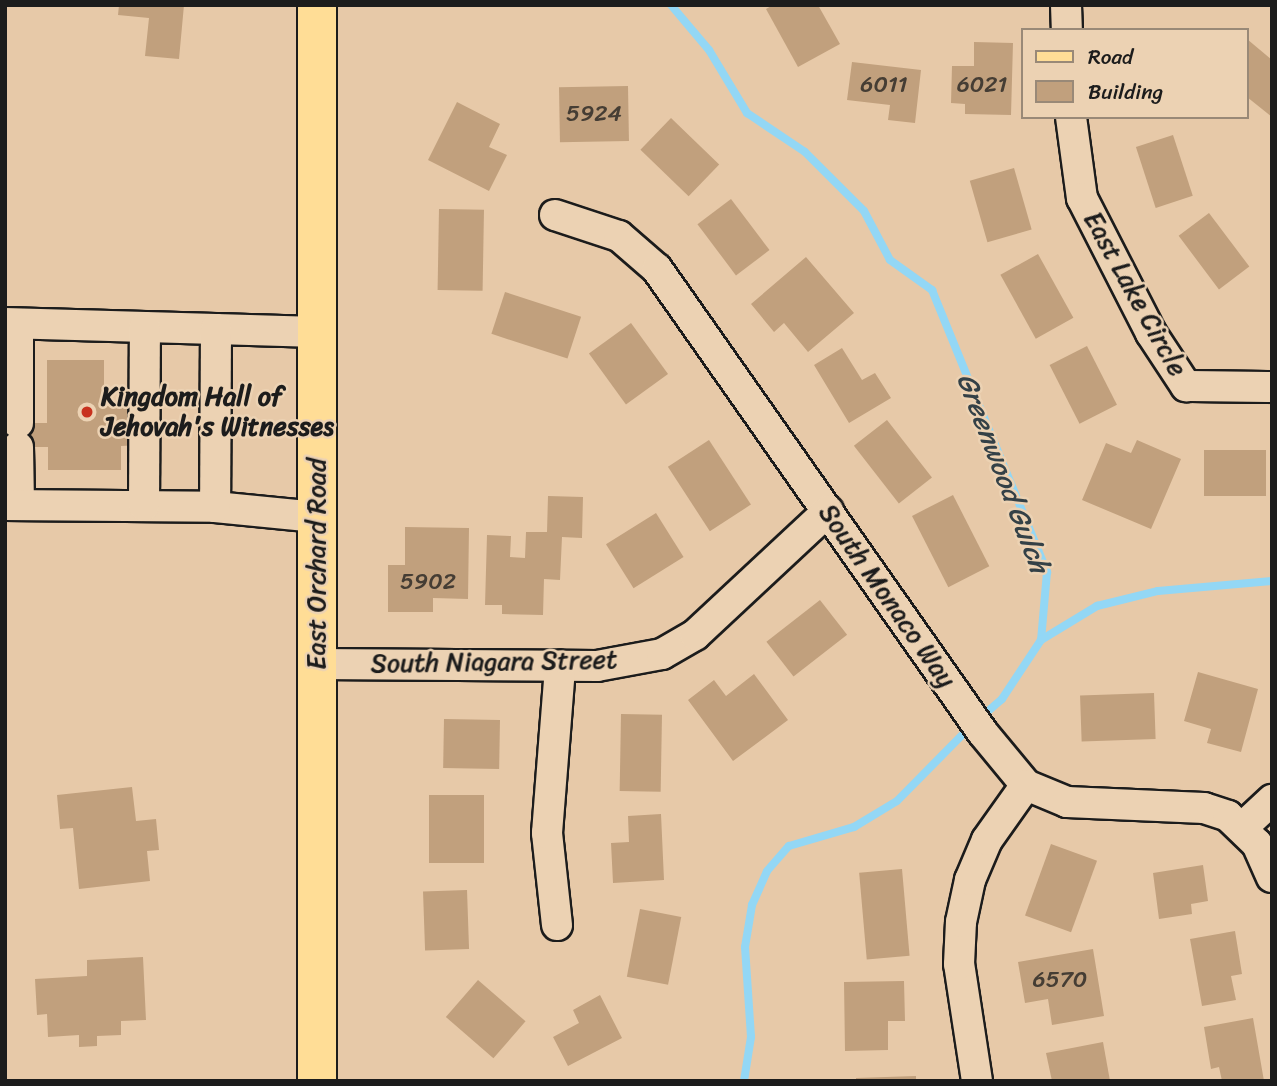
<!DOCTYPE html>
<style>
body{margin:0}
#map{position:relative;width:1277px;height:1086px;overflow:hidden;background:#e7c9a8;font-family:Sriracha,sans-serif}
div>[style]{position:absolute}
.stream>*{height:8px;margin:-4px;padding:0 4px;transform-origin:4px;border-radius:4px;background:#93d7f5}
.building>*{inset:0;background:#c1a07d;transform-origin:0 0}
.roads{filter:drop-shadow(2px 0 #1c1c1c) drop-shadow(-2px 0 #1c1c1c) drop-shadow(0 2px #1c1c1c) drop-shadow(0 -2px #1c1c1c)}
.minor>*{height:30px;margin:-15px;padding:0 15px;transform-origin:15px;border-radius:15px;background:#ecd2b3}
.major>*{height:38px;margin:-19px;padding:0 19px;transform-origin:19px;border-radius:19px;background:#ffdd96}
.dots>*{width:19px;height:19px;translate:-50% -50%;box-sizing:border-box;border:4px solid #ecd2b3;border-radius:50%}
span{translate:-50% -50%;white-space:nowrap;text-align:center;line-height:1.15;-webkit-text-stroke:5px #ecd2b3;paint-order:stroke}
.number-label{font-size:23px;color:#453d34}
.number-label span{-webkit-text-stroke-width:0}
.street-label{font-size:26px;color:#1c1c1c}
.poi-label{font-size:26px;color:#1c1c1c;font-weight:700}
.left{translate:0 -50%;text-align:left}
.water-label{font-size:28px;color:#344147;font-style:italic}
.frame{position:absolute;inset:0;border:7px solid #1c1c1c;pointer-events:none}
.legend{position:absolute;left:1021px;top:28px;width:228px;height:91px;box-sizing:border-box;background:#ecd2b3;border:2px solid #998977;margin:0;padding:9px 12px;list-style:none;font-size:21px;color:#1c1c1c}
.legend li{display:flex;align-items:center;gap:14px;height:35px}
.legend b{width:35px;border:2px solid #998977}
</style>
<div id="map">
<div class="stream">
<i style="left:671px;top:5px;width:59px;rotate:49.8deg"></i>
<i style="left:709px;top:50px;width:74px;rotate:58.9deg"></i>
<i style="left:747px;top:113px;width:70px;rotate:33.9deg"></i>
<i style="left:805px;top:152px;width:83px;rotate:45deg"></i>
<i style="left:864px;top:211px;width:55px;rotate:62deg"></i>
<i style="left:890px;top:260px;width:52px;rotate:35.5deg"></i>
<i style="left:932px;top:290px;width:305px;rotate:67.8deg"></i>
<i style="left:1047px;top:572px;width:68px;rotate:95deg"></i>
<i style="left:1041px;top:640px;width:71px;rotate:123.5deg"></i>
<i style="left:1002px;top:699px;width:29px;rotate:139deg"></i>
<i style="left:1041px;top:640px;width:66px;rotate:-31.3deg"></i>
<i style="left:1097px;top:606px;width:63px;rotate:-13.8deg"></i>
<i style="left:1158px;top:591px;width:114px;rotate:-5deg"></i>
<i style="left:744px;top:1081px;width:45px;rotate:-81deg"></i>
<i style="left:751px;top:1037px;width:90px;rotate:-93.8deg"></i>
<i style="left:745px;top:947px;width:43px;rotate:-80.5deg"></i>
<i style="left:752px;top:905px;width:37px;rotate:-66deg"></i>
<i style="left:767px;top:871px;width:33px;rotate:-49deg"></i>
<i style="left:789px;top:846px;width:68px;rotate:-16.3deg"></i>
<i style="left:854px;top:827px;width:50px;rotate:-31.2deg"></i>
<i style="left:897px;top:801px;width:105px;rotate:-45.4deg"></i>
</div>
<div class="building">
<i style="clip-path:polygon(119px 5px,184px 5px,179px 59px,145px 56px,149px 18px,118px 15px)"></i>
<i style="clip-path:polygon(773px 5px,818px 5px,840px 44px,798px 67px,766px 9px)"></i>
<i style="clip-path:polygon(1247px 39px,1272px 60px,1272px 117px,1247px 97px)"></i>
<i style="clip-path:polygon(974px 42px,1013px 43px,1011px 115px,965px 114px,965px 104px,951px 103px,952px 66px,974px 66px)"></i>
<i style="clip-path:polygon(852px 62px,921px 70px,915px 123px,888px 120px,890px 105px,847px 100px)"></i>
<i style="left:628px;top:86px;width:55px;height:69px;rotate:89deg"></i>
<i style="clip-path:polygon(457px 102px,500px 124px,489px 147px,507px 155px,489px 191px,428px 160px)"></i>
<i style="left:671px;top:118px;width:67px;height:44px;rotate:44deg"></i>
<i style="left:1173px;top:135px;width:64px;height:39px;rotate:72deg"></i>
<i style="left:1014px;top:168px;width:64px;height:46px;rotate:74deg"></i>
<i style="left:731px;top:199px;width:64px;height:42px;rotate:53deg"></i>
<i style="left:439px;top:209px;width:45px;height:81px;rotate:1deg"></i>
<i style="left:1209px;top:213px;width:67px;height:38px;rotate:53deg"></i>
<i style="left:1038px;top:254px;width:73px;height:43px;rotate:61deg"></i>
<i style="clip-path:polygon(806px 257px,854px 313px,808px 352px,784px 323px,774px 332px,751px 304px)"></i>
<i style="left:505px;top:292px;width:80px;height:44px;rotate:18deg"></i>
<i style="left:631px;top:323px;width:63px;height:52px;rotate:54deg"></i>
<i style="left:1087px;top:346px;width:66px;height:42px;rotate:63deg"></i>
<i style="clip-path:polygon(842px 348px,862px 380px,875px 373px,891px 398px,849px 423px,814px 365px)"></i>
<i style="clip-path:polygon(47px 360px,104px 360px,104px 406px,127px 406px,127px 419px,140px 419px,140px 445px,121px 446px,121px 470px,48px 470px,48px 447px,5px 447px,5px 423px,47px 423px)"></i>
<i style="left:887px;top:420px;width:73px;height:42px;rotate:52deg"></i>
<i style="left:709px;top:440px;width:77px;height:49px;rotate:57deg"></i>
<i style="clip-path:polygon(1137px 440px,1181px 459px,1151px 529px,1082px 500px,1106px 443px,1131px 453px)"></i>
<i style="left:1204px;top:450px;width:62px;height:46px"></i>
<i style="left:953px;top:495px;width:80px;height:46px;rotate:63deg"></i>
<i style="clip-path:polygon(548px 496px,583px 497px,582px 538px,562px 537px,560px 580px,544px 579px,543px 615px,502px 614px,502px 605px,485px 605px,487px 535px,511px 536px,510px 557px,525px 558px,526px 532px,547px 532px)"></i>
<i style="left:656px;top:513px;width:52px;height:59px;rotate:58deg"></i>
<i style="clip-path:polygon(405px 527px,469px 528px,468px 599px,433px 598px,433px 612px,388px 612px,388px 565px,405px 565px)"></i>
<i style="left:820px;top:600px;width:44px;height:68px;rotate:52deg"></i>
<i style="clip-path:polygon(1198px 672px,1258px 689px,1241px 752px,1207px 743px,1211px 729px,1184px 721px)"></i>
<i style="clip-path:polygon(754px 674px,788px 720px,733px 761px,688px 700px,714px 680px,726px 696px)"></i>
<i style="left:1154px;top:693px;width:46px;height:74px;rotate:88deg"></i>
<i style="left:621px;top:714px;width:41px;height:77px;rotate:1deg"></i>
<i style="left:444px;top:719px;width:56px;height:49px;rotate:1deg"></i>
<i style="clip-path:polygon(132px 787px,136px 821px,156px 819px,159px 850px,147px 851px,150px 881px,79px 889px,73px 828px,60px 829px,57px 795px)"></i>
<i style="left:429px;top:795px;width:55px;height:68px"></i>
<i style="clip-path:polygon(661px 814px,664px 880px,613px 883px,611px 843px,629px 842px,628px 816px)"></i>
<i style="left:1051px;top:844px;width:49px;height:76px;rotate:20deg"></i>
<i style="clip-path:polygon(1203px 865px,1208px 901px,1191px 904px,1192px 914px,1159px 919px,1153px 873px)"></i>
<i style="left:902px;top:869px;width:87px;height:43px;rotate:85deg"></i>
<i style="left:467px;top:890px;width:59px;height:44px;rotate:88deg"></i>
<i style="left:640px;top:909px;width:42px;height:69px;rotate:11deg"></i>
<i style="clip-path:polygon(1235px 931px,1242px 974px,1231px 976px,1236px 1000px,1202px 1006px,1190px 939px)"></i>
<i style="clip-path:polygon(1093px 949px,1104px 1016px,1052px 1025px,1048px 999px,1025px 1003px,1018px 962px)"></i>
<i style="clip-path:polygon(143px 957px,146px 1020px,121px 1021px,121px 1035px,97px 1036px,97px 1046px,79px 1047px,79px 1035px,48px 1037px,47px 1014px,37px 1015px,35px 979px,87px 976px,87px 960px)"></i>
<i style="left:478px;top:980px;width:63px;height:49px;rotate:41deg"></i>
<i style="clip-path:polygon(904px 981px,905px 1021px,888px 1021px,888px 1050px,845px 1051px,844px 982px)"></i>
<i style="clip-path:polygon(600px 995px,622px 1038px,568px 1066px,553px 1037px,579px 1023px,573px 1010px)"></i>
<i style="clip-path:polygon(1253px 1018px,1264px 1081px,1222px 1081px,1219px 1067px,1211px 1069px,1204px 1027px)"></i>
<i style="clip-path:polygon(1103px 1042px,1110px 1081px,1052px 1081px,1046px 1053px)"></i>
<i style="clip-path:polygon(916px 1076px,916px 1081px,856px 1081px,856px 1078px)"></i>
</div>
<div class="roads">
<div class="minor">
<i style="left:1066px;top:5px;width:25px;rotate:88deg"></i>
<i style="left:1071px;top:117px;width:82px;rotate:82.3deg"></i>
<i style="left:1082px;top:198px;width:152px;rotate:62.9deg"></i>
<i style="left:1151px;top:333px;width:64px;rotate:56.6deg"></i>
<i style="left:1186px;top:386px;width:86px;rotate:0.7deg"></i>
<i style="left:555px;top:215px;width:67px;rotate:18.2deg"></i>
<i style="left:619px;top:236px;width:50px;rotate:41deg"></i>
<i style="left:657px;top:269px;width:567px;rotate:54.91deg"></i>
<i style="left:983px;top:733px;width:67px;rotate:50.4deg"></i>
<i style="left:1026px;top:785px;width:44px;rotate:22.5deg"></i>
<i style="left:1067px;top:802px;width:137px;rotate:2.5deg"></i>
<i style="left:1204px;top:808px;width:25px;rotate:18deg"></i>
<i style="left:1228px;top:816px;width:40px;rotate:44deg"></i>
<i style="left:1257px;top:844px;width:36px;rotate:66deg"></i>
<i style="left:5px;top:323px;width:211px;rotate:1.6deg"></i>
<i style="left:18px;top:324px;width:99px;rotate:90deg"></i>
<i style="left:317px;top:332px;width:101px;rotate:-178.3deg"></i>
<i style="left:216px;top:329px;width:178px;rotate:90.3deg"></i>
<i style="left:215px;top:507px;width:102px;rotate:5.6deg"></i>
<i style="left:18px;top:447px;width:58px;rotate:89deg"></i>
<i style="left:5px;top:505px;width:210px;rotate:0.5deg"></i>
<i style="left:144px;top:506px;width:179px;rotate:-89.7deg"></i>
<i style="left:317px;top:664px;width:280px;rotate:0.4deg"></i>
<i style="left:597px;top:666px;width:66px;rotate:-10.5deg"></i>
<i style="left:662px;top:654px;width:38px;rotate:-30deg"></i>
<i style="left:695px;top:635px;width:182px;rotate:-43deg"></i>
<i style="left:1243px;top:827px;width:40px;rotate:-43deg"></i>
<i style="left:557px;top:925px;width:93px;rotate:-96.2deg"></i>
<i style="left:547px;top:833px;width:168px;rotate:-85.5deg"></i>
<i style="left:977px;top:1081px;width:118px;rotate:-98.7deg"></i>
<i style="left:959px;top:964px;width:42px;rotate:-87.3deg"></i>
<i style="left:961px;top:922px;width:43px;rotate:-77.9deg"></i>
<i style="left:970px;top:880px;width:43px;rotate:-67deg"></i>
<i style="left:987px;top:840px;width:67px;rotate:-54.7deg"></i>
</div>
<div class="major">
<i style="left:317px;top:5px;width:1076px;rotate:90deg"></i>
</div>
</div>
<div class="dots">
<i style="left:87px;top:412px;background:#c8321e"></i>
</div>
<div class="number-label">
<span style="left:884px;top:85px">6011</span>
<span style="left:982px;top:85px">6021</span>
<span style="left:594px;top:114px">5924</span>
<span style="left:428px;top:582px">5902</span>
<span style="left:1060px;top:980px">6570</span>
</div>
<div class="street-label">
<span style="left:1135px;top:294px;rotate:61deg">East Lake Circle</span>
<span style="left:317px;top:564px;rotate:-90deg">East Orchard Road</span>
<span style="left:887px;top:596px;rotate:55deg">South Monaco Way</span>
<span style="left:494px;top:662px;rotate:-1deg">South Niagara Street</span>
</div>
<div class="poi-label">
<span class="left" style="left:101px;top:412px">Kingdom Hall of<br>Jehovah's Witnesses</span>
</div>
<div class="water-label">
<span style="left:1003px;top:473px;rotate:69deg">Greenwood Gulch</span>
</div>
<div class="frame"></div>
<ul class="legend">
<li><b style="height:9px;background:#ffdd96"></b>Road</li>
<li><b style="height:19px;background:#c1a07d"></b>Building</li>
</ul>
</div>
